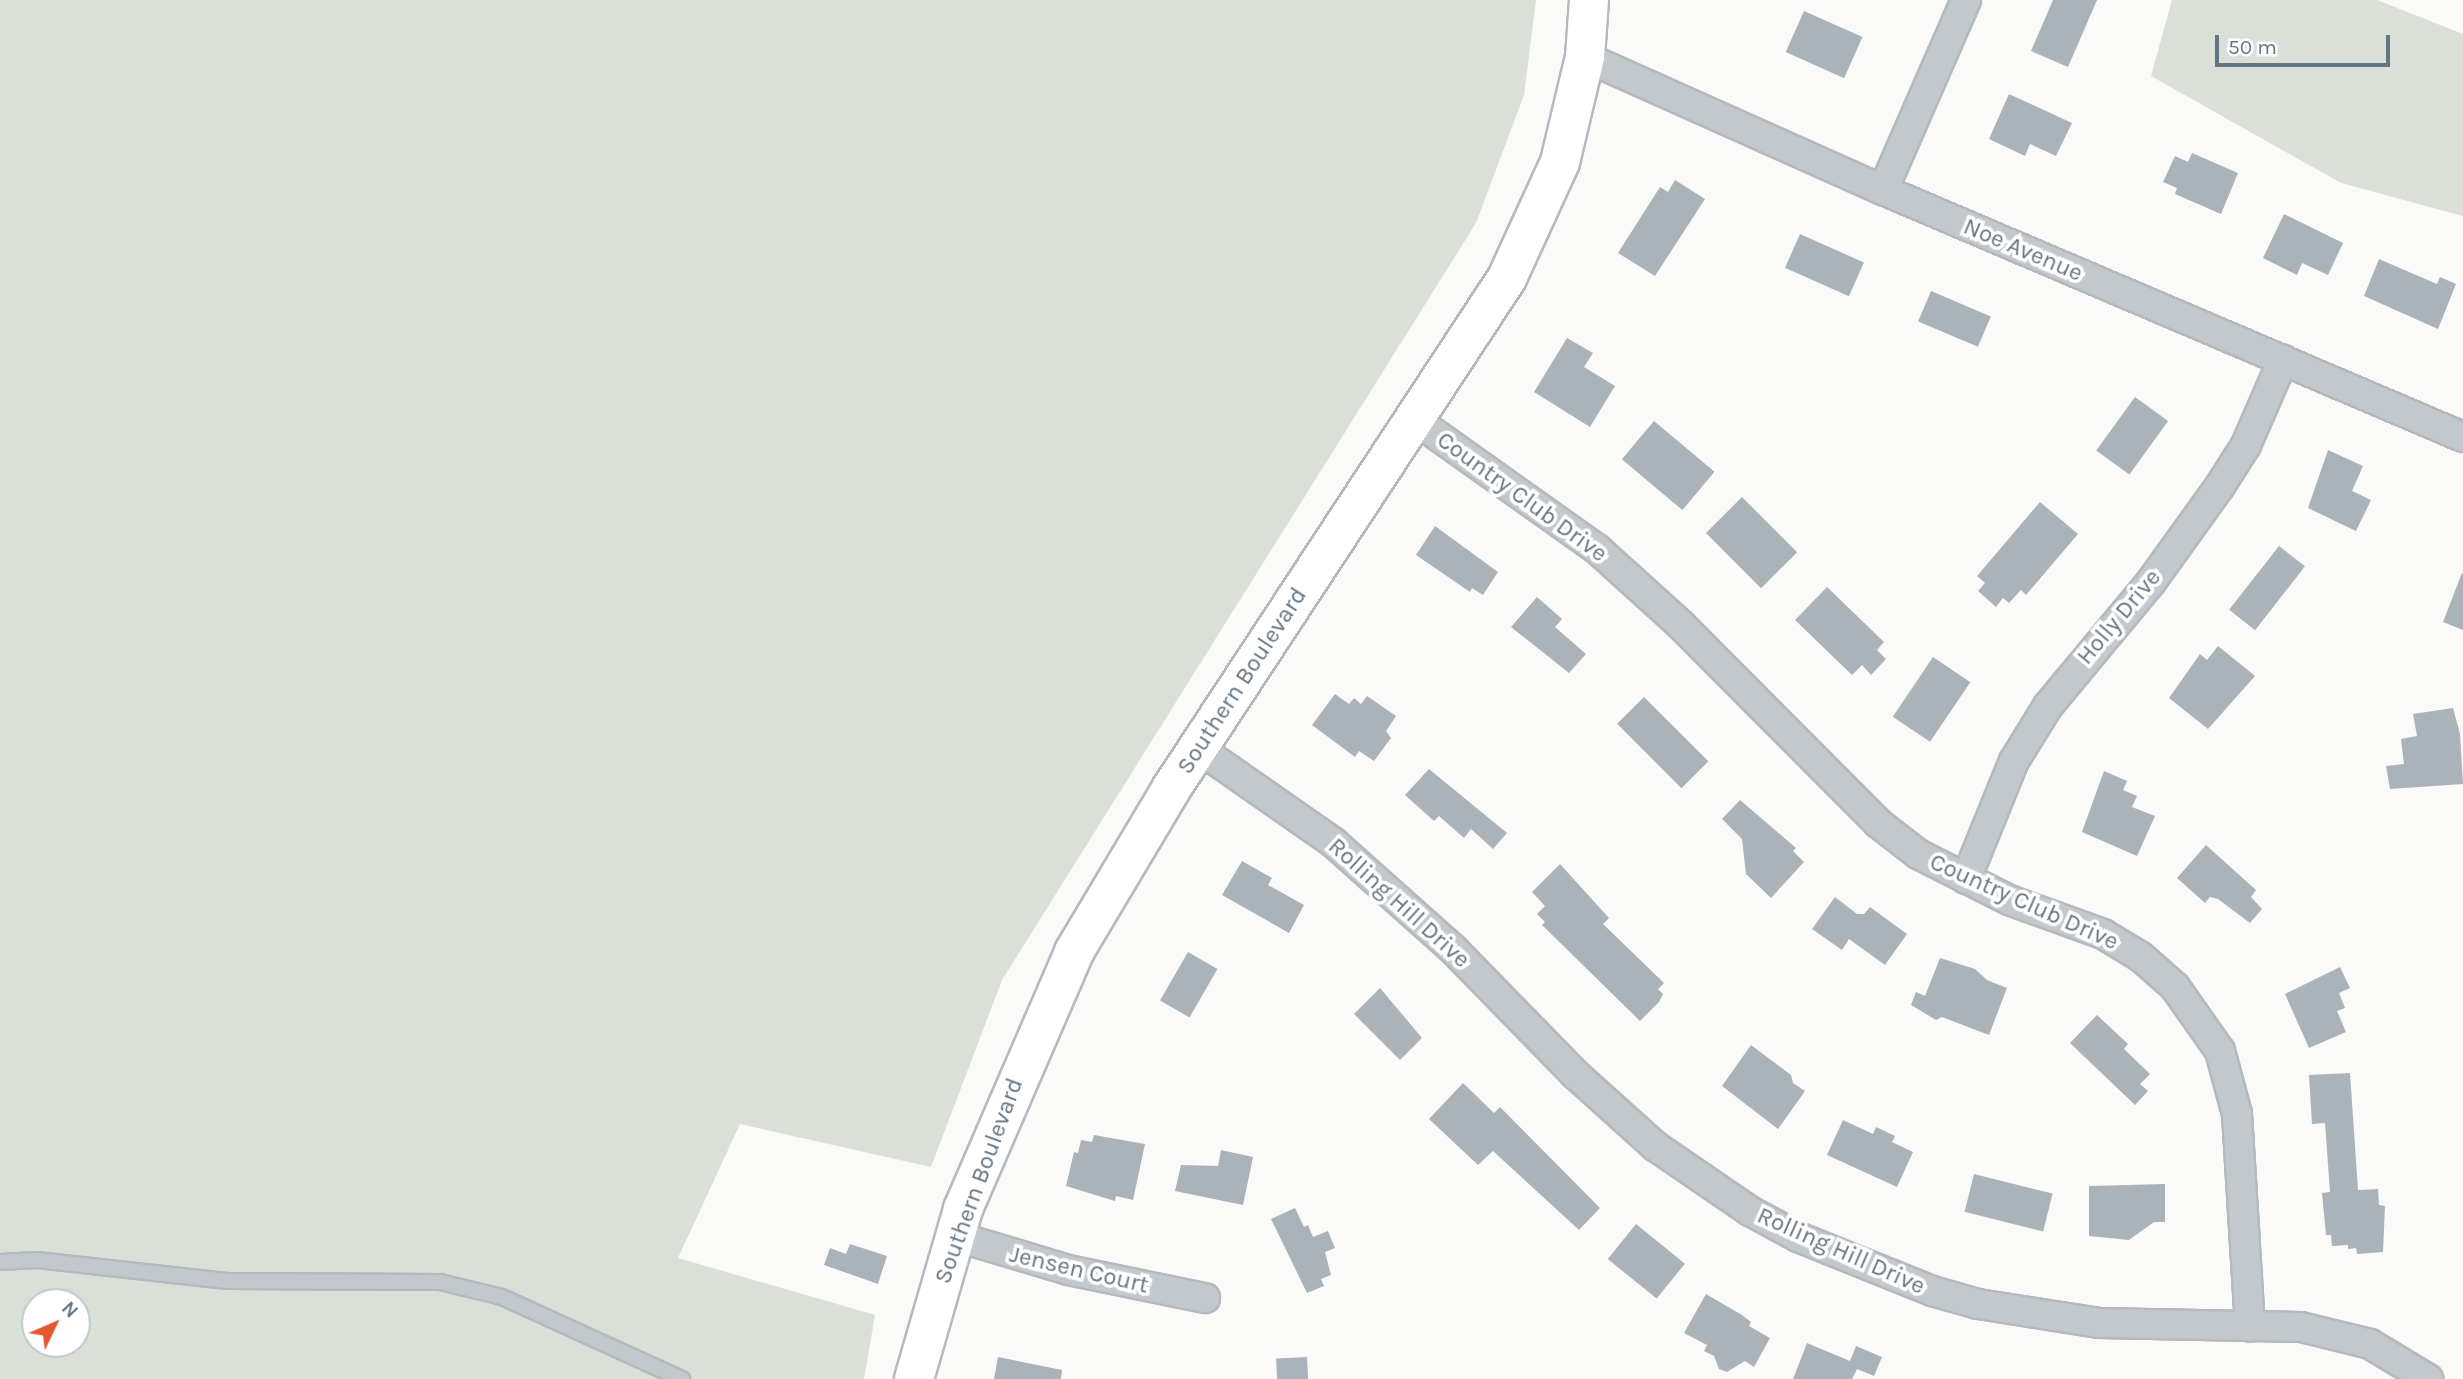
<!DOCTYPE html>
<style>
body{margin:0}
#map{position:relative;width:2463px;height:1379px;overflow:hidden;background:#fafaf8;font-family:Karla,sans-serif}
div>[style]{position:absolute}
.green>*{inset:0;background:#dadfd7}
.building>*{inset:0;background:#aab3b9;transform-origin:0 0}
.roads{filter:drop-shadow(2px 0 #b3babf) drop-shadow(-2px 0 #b3babf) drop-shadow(0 2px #b3babf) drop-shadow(0 -2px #b3babf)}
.service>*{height:14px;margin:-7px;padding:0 7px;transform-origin:7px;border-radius:7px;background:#c3c8cc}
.minor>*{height:28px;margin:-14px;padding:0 14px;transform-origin:14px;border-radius:14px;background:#c3c8cc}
.secondary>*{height:38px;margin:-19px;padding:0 19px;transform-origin:19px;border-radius:19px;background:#fff}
span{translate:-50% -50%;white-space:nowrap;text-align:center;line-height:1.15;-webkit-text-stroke:7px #fff;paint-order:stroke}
.street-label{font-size:24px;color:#657683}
.north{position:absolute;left:21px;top:1288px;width:70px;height:70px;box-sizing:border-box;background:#fff;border:2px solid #c1c8cd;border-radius:50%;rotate:46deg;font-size:19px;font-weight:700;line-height:28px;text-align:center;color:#657683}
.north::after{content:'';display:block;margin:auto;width:24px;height:32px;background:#e4572e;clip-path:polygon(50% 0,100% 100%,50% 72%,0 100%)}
.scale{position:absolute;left:2215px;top:35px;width:175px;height:32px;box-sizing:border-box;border:4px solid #657683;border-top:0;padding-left:9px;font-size:21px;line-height:24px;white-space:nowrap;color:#657683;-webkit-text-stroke:5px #fff;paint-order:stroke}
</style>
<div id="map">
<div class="green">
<i style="clip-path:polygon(evenodd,0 0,1536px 0,1524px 95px,1476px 223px,1002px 980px,931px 1167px,740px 1124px,678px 1258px,875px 1315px,864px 1379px,0 1379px,0 0,35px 1302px,77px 1302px,77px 1344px,35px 1344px,35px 1302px)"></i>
<i style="clip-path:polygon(2172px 0,2377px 0,2463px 34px,2463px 216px,2341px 183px,2151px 76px)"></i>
</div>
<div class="building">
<i style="clip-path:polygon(2053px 0,2097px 0,2068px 67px,2031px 51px)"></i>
<i style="left:1804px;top:11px;width:64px;height:45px;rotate:24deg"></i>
<i style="clip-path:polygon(2009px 94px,2072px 123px,2056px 156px,2030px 144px,2025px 156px,1989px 139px)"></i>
<i style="clip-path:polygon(2192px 153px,2238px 173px,2221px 214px,2175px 194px,2177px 188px,2163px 182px,2175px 156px,2188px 162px)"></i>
<i style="clip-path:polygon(1675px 180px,1705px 199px,1655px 276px,1618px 253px,1660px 187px,1668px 192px)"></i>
<i style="clip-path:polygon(2284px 214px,2343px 243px,2328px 275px,2302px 263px,2297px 275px,2263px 258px)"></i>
<i style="left:1800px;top:234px;width:70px;height:37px;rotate:24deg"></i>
<i style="clip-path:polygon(2379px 259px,2437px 284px,2440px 277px,2456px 284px,2438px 329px,2364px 296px)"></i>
<i style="left:1931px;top:291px;width:65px;height:33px;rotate:23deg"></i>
<i style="clip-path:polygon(1567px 338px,1593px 353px,1584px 367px,1615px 386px,1590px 427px,1534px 392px)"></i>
<i style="left:2135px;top:397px;width:41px;height:66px;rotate:36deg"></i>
<i style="left:1654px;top:421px;width:79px;height:50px;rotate:40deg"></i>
<i style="clip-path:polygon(2328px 450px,2363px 466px,2352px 491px,2371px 500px,2356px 531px,2308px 508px)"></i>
<i style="left:1742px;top:497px;width:78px;height:51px;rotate:45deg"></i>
<i style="clip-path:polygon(2040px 502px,2078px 534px,2026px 595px,2021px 590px,2009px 603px,2003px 598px,1996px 607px,1978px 591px,1985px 583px,1977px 576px)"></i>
<i style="clip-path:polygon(1435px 526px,1498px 572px,1483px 595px,1472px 588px,1470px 592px,1416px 555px)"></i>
<i style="left:2279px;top:546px;width:33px;height:81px;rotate:38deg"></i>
<i style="clip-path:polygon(2462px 573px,2463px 574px,2463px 630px,2443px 622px)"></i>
<i style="clip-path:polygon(1827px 587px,1884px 642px,1877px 650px,1886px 659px,1871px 675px,1862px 665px,1852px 675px,1795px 620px)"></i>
<i style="clip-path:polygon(1537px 597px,1562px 619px,1555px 627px,1586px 654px,1569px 673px,1511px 627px)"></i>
<i style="clip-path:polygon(2218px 646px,2255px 676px,2208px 729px,2169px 698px,2200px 654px,2207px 660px)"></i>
<i style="left:1933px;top:657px;width:45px;height:72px;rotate:34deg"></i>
<i style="clip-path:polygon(1335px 694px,1349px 704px,1354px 698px,1361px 704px,1367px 696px,1396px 716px,1386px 731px,1391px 738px,1374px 761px,1359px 751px,1355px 757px,1312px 725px)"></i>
<i style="left:1644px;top:697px;width:91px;height:38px;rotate:45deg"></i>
<i style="clip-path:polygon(2453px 708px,2460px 734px,2463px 784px,2390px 789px,2386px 766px,2404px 764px,2401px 739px,2417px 736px,2413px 714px)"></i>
<i style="clip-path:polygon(1429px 769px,1507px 833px,1493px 849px,1471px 829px,1464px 838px,1439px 816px,1434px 821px,1405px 795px)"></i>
<i style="clip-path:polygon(2104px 771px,2127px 781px,2123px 790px,2137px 796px,2132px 807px,2155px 816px,2137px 856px,2082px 832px)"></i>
<i style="clip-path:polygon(1740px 800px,1796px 848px,1793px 851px,1804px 862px,1771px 898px,1746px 874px,1742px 839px,1722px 819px)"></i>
<i style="clip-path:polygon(2206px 845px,2256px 890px,2251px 897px,2262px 909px,2250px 923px,2218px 899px,2210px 897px,2205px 903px,2177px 878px)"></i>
<i style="clip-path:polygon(1242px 861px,1272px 878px,1268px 885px,1304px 905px,1289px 933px,1222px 895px)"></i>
<i style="clip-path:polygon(1560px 864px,1609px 918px,1603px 924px,1664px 983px,1658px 989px,1663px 994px,1659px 1002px,1640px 1021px,1542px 925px,1545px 922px,1537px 914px,1545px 906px,1532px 892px)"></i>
<i style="clip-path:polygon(1835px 897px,1857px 914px,1864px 914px,1870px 907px,1907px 934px,1885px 965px,1849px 939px,1842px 950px,1812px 929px)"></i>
<i style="left:1188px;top:952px;width:34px;height:56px;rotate:30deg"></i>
<i style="clip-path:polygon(1940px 958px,1975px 969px,1987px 980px,2007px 988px,1989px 1035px,1942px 1017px,1936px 1020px,1911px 1005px,1916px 992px,1925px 996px)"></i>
<i style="clip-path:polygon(2340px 967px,2350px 988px,2339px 993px,2345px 1008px,2337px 1011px,2346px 1032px,2309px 1048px,2285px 994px)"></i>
<i style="clip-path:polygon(1380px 988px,1422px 1038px,1400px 1060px,1354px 1014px)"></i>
<i style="clip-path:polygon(2097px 1015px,2128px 1044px,2124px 1049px,2150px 1074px,2140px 1084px,2148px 1091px,2135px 1105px,2070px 1043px)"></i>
<i style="clip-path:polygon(1751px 1045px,1791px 1075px,1793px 1083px,1805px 1091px,1778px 1129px,1722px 1086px)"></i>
<i style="clip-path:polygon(2350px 1073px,2358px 1190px,2378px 1189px,2379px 1205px,2385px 1206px,2383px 1252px,2357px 1254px,2356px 1248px,2348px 1249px,2348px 1245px,2332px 1246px,2331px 1235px,2326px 1235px,2322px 1193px,2330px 1192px,2325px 1123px,2312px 1124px,2309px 1075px)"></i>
<i style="clip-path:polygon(1463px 1083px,1494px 1113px,1500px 1107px,1600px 1208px,1579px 1230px,1493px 1151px,1478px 1165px,1429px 1119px)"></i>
<i style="clip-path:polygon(1843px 1120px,1873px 1134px,1876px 1127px,1895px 1136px,1892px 1142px,1913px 1152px,1897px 1187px,1827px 1155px)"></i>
<i style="clip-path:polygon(1094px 1135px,1145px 1144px,1133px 1200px,1116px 1196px,1115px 1201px,1066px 1186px,1074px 1152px,1078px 1153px,1081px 1140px,1092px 1142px)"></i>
<i style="clip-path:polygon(1221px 1150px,1253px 1157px,1243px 1205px,1175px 1191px,1181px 1165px,1218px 1166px)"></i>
<i style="left:1974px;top:1174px;width:81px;height:39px;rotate:14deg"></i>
<i style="clip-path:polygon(2165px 1184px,2165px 1222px,2154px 1222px,2129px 1240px,2089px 1236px,2089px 1186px)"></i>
<i style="clip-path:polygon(1295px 1208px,1304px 1227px,1308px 1225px,1313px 1237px,1328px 1231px,1335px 1248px,1325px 1252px,1331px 1275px,1321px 1279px,1324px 1286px,1307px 1293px,1271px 1219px)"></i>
<i style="left:1636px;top:1224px;width:63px;height:45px;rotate:39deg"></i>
<i style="clip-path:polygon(850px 1244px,887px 1256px,878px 1284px,824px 1265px,830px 1248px,846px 1254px)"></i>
<i style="clip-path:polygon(1706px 1294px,1742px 1315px,1751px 1322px,1749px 1326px,1770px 1338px,1754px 1367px,1745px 1361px,1727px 1372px,1719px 1369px,1714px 1356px,1704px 1351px,1707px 1345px,1684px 1333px)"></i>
<i style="clip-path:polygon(1807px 1343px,1850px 1361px,1856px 1346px,1882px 1357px,1874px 1376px,1857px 1369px,1852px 1379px,1793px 1379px)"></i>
<i style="clip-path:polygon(998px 1357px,1062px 1370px,1061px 1379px,994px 1379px)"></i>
<i style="left:1307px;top:1357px;width:22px;height:31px;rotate:87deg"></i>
</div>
<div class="roads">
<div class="service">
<i style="left:0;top:1262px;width:37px;rotate:-3deg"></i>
<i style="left:37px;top:1260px;width:191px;rotate:6.3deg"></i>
<i style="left:227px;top:1281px;width:213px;rotate:0.3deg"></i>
<i style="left:440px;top:1282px;width:64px;rotate:13.6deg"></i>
<i style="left:502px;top:1297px;width:198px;rotate:24.5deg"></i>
</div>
<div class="minor">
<i style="left:1585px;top:57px;width:326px;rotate:24.1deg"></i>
<i style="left:1883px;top:190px;width:630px;rotate:23.07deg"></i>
<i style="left:1883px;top:190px;width:207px;rotate:-66.4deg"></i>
<i style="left:1414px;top:419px;width:224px;rotate:35.4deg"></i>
<i style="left:1597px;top:549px;width:113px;rotate:42.1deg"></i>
<i style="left:1681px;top:625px;width:279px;rotate:45.1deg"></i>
<i style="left:1878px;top:823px;width:51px;rotate:37.8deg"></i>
<i style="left:1918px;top:854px;width:102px;rotate:26.8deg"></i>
<i style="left:2009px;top:900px;width:100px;rotate:19.9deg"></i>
<i style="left:2103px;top:934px;width:44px;rotate:31.2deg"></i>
<i style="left:2141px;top:957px;width:45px;rotate:41.4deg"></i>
<i style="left:2175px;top:987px;width:78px;rotate:54.9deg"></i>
<i style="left:2220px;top:1051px;width:65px;rotate:74.9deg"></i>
<i style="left:2237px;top:1114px;width:213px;rotate:86.5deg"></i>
<i style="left:1198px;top:748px;width:166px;rotate:34.9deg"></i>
<i style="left:1334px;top:843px;width:159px;rotate:41.7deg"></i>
<i style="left:1453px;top:949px;width:175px;rotate:45.7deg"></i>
<i style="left:1575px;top:1074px;width:108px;rotate:42deg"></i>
<i style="left:1655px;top:1146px;width:115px;rotate:34.4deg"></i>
<i style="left:1750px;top:1211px;width:55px;rotate:28.4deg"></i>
<i style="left:1798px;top:1237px;width:144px;rotate:21.9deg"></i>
<i style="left:1932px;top:1291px;width:48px;rotate:15.8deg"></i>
<i style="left:1978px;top:1304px;width:122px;rotate:8.9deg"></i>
<i style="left:2099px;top:1323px;width:202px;rotate:1.1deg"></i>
<i style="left:2301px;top:1327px;width:71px;rotate:13.8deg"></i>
<i style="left:2370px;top:1344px;width:68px;rotate:31.1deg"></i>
<i style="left:1966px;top:879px;width:127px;rotate:-67.9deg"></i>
<i style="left:2014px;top:761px;width:65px;rotate:-58.3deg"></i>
<i style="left:2048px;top:706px;width:161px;rotate:-50.3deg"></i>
<i style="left:2151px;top:582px;width:118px;rotate:-54.3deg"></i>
<i style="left:2220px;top:486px;width:49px;rotate:-57.6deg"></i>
<i style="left:2246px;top:445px;width:93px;rotate:-66.5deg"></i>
<i style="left:955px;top:1236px;width:118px;rotate:16.7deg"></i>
<i style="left:1068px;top:1270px;width:140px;rotate:11.6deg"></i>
</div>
<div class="secondary">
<i style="left:914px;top:1379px;width:177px;rotate:-73.9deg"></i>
<i style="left:963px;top:1209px;width:280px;rotate:-66.6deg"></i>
<i style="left:1074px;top:952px;width:190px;rotate:-59.2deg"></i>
<i style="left:1171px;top:789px;width:612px;rotate:-56.67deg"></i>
<i style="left:1507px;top:278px;width:128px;rotate:-65.4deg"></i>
<i style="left:1560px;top:162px;width:108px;rotate:-76.6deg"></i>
<i style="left:1585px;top:57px;width:57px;rotate:-86deg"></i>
</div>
</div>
<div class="street-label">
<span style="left:2023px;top:250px;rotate:23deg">Noe Avenue</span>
<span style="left:1522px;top:497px;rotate:36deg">Country Club Drive</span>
<span style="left:2119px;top:617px;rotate:-50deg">Holly Drive</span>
<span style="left:1242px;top:681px;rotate:-57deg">Southern Boulevard</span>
<span style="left:2024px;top:902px;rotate:24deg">Country Club Drive</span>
<span style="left:1399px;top:903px;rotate:42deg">Rolling Hill Drive</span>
<span style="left:979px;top:1181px;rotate:-70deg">Southern Boulevard</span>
<span style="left:1841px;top:1251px;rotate:24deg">Rolling Hill Drive</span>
<span style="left:1079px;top:1270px;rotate:13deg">Jensen Court</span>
</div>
<div class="north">N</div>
<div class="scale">50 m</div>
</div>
